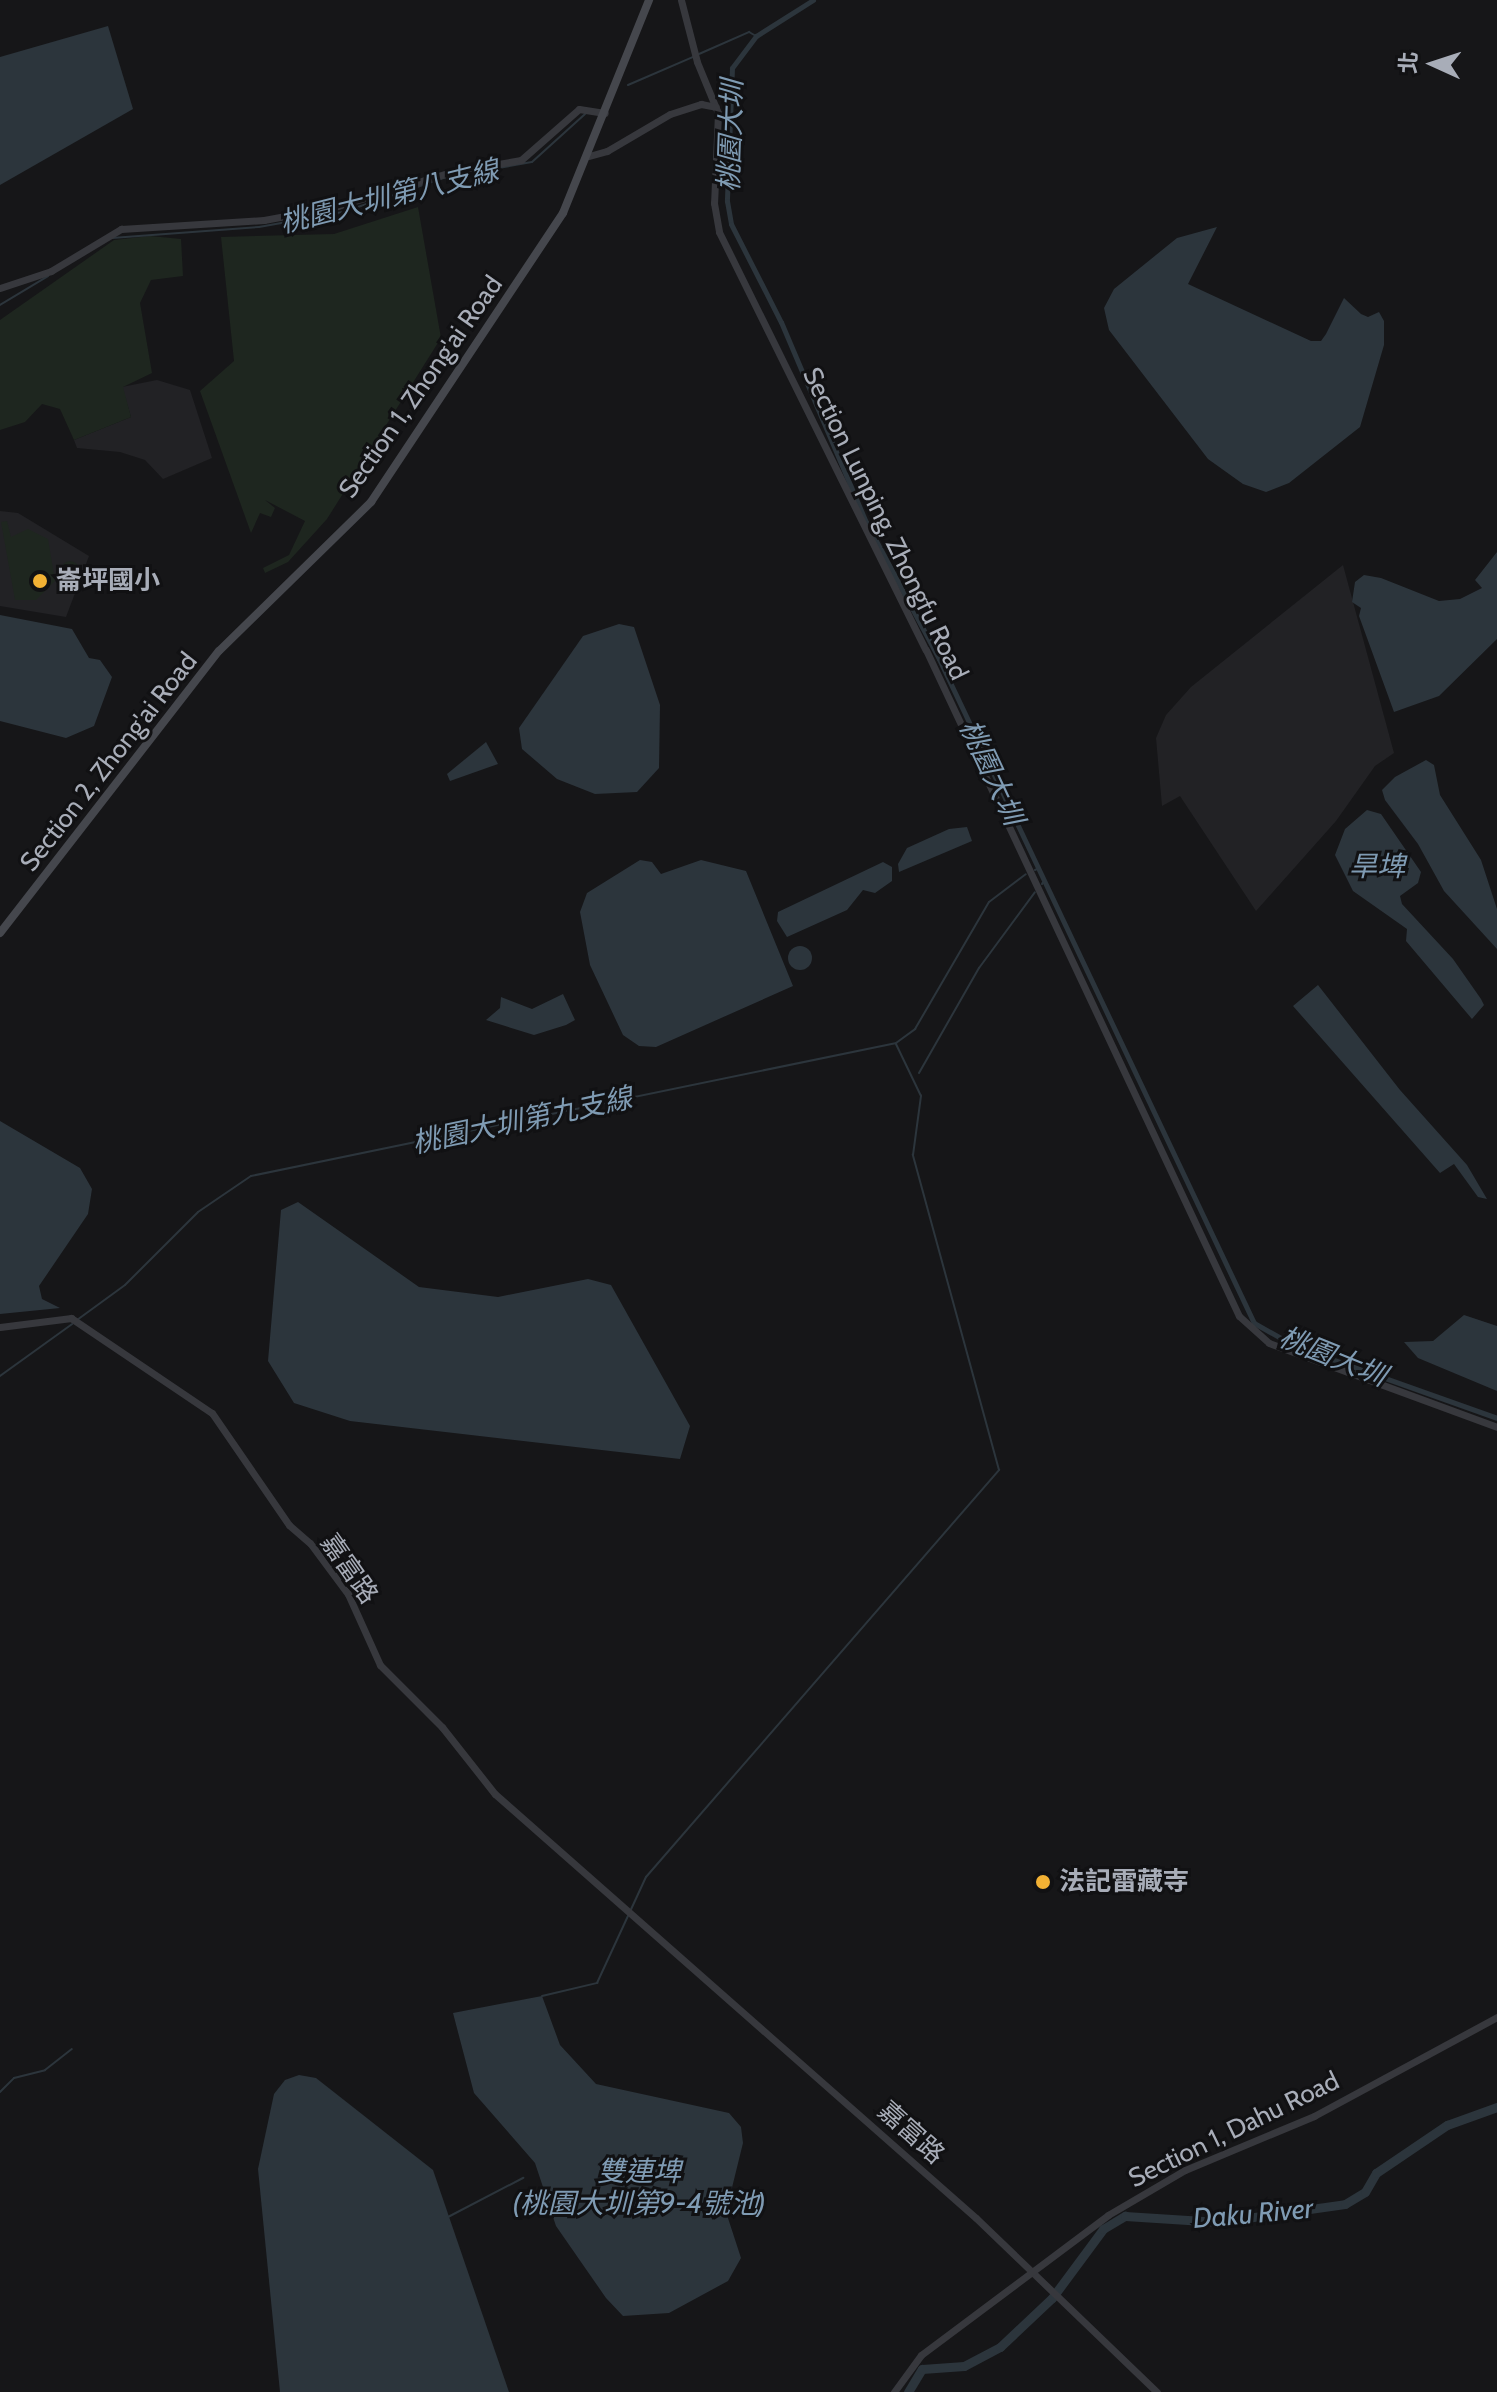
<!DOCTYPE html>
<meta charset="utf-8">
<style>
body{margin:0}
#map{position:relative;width:1497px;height:2392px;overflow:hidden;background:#161618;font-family:Cabin,"Noto Sans TC",sans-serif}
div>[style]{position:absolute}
.built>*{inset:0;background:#222225}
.green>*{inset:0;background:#1e261f}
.round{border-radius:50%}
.water>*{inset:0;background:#2c353c}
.stream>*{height:2px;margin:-1px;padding:0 1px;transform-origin:1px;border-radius:1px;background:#2c353c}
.canal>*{height:5px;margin:-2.5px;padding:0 2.5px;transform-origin:2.5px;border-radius:2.5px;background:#2c353c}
.river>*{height:9px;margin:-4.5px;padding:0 4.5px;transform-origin:4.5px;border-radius:4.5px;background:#2c353c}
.tertiary>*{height:7px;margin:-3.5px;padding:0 3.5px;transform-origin:3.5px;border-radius:3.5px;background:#37383d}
.secondary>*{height:8px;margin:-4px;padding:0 4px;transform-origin:4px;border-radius:4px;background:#45474d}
.dots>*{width:22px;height:22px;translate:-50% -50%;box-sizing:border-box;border:4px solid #111113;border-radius:50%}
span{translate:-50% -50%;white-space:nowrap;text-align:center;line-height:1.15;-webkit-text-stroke:6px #111113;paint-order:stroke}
.street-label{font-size:26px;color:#a8adb8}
.poi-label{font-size:26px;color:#a8adb8;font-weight:700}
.left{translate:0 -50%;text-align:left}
.water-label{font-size:28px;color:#7f9bb3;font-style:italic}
.north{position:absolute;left:1393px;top:24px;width:80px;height:80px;-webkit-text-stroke:6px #111113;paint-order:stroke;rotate:273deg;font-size:22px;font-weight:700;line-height:32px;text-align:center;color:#a8adb8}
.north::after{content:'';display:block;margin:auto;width:28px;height:36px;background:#a8adb8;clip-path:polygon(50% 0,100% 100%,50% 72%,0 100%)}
</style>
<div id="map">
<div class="built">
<i style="clip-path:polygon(157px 380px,190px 390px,212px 458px,163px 479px,145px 460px,120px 452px,77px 448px,74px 440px,131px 417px,122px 387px)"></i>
<i style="clip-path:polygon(0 511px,18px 513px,89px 556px,66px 617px,0 606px)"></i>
<i style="clip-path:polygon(1343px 565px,1394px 753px,1375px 766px,1336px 821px,1256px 911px,1180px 796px,1162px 806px,1156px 738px,1166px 715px,1191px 687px)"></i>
</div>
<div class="green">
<i style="clip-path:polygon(418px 207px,441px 338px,327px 519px,288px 562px,265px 573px,263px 568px,289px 555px,305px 521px,265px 500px,275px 508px,271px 517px,260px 513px,251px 533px,200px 391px,234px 361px,221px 237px,334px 234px)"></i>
<i style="clip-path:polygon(150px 236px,181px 239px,183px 276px,151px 280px,140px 303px,152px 373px,123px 387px,131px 417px,74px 440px,60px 409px,42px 404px,25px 422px,0 430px,0 320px,114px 240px)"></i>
<i style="clip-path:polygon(7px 521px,11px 537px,28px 529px,48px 539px,55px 581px,36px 600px,15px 600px,1px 522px)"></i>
<i class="round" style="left:61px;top:561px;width:18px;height:18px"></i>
</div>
<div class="water">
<i style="clip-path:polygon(108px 26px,133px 109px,0 185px,0 57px)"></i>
<i style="clip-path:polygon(1217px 227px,1188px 284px,1311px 341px,1321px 341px,1326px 334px,1344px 298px,1361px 314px,1368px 317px,1379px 312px,1384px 321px,1384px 345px,1360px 427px,1289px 483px,1266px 492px,1243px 484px,1208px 459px,1109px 330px,1104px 308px,1114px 289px,1177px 238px)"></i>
<i style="clip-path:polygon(1497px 552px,1497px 639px,1439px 696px,1394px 712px,1359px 616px,1361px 608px,1352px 602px,1355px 582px,1364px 575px,1381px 578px,1439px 601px,1460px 599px,1482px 588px,1475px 580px)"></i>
<i style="clip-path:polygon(0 615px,72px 629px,89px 658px,100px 660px,112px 677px,94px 726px,66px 738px,0 721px)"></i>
<i style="clip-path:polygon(619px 624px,634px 627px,660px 705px,659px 768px,637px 792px,595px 794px,557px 779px,522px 749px,519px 728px,583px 636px)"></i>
<i style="clip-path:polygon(486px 742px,498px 764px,450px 781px,447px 774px)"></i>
<i style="clip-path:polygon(1426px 760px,1434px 765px,1440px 795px,1481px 860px,1497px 909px,1497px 949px,1444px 891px,1418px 844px,1385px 800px,1382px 790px,1395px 777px)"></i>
<i style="clip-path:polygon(1367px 810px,1381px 814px,1421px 872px,1418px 883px,1400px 896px,1402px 904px,1453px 959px,1481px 999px,1484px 1005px,1472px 1019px,1406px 941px,1407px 929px,1353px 891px,1335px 855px,1345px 829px)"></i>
<i style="clip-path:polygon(967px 827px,972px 841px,899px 872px,898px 864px,907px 848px,949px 829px)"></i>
<i style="clip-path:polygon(640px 860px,652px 862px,661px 874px,701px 860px,746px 871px,793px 986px,656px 1047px,639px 1046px,623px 1035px,590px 965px,580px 912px,587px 893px)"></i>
<i style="clip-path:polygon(883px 862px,892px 867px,892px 881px,875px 893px,863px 890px,847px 910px,787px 937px,777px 921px,778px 912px)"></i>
<i class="round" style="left:788px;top:946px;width:24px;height:24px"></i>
<i style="clip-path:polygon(1318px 985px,1400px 1090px,1467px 1165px,1487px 1199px,1478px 1197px,1454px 1164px,1440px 1173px,1293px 1006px)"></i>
<i style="clip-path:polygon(563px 994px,575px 1020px,566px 1025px,534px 1035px,486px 1020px,500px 1008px,501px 997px,532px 1009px)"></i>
<i style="clip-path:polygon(0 1121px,80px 1168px,92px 1189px,88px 1214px,39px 1286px,42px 1299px,60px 1308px,0 1314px)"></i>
<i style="clip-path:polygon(298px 1202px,419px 1287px,498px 1297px,588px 1279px,611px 1285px,690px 1426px,680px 1459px,350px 1421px,294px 1403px,268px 1361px,281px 1210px)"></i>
<i style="clip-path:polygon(1464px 1315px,1497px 1326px,1497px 1391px,1418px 1358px,1404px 1342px,1433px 1341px)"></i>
<i style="clip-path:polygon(542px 1996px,560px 2045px,596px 2084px,729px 2113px,741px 2127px,743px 2143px,726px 2212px,741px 2258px,728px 2281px,669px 2313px,623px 2316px,606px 2298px,556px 2226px,535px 2163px,474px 2093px,453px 2013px)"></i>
<i style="clip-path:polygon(299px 2075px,316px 2078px,433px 2170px,509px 2392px,280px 2392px,258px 2169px,274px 2094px,285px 2080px)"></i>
</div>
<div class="stream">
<i style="left:699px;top:54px;width:55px;rotate:-23.7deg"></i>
<i style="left:749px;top:32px;width:8px;rotate:30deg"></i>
<i style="left:628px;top:85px;width:71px;rotate:-23.3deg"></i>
<i style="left:112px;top:238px;width:147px;rotate:-4.3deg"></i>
<i style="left:259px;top:227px;width:85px;rotate:-10.1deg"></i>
<i style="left:343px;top:212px;width:110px;rotate:-18.6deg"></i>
<i style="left:447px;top:177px;width:86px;rotate:-10deg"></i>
<i style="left:532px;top:162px;width:72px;rotate:-42.2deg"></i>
<i style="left:0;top:305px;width:56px;rotate:-31.1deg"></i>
<i style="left:1035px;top:870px;width:2px;rotate:-27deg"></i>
<i style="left:1042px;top:884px;width:2px;rotate:-63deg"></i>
<i style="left:919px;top:1073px;width:121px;rotate:-60.3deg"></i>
<i style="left:979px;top:968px;width:94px;rotate:-53.6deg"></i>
<i style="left:77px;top:1320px;width:59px;rotate:-36.1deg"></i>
<i style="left:125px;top:1285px;width:103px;rotate:-45deg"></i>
<i style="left:198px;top:1212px;width:64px;rotate:-34.2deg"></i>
<i style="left:251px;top:1176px;width:659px;rotate:-11.65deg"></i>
<i style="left:896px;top:1043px;width:24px;rotate:-36deg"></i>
<i style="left:915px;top:1029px;width:147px;rotate:-59.8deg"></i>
<i style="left:989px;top:902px;width:46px;rotate:-37.1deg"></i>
<i style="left:0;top:1376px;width:89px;rotate:-35.8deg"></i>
<i style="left:542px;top:1996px;width:57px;rotate:-13.3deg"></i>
<i style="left:597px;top:1983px;width:117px;rotate:-65.2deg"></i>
<i style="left:646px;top:1877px;width:539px;rotate:-49.06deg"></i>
<i style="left:999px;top:1470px;width:327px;rotate:-105.3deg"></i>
<i style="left:913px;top:1155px;width:60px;rotate:-82.3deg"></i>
<i style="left:921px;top:1096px;width:58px;rotate:-115.7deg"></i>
<i style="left:0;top:2092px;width:20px;rotate:-45deg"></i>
<i style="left:14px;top:2078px;width:32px;rotate:-14deg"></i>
<i style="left:45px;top:2070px;width:34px;rotate:-38deg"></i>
<i style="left:448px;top:2217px;width:85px;rotate:-27.5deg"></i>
</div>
<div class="canal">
<i style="left:813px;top:0;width:67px;rotate:147.7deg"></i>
<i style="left:756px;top:36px;width:40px;rotate:127deg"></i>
<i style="left:732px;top:68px;width:133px;rotate:92.2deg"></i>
<i style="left:727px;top:201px;width:23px;rotate:80deg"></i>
<i style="left:731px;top:224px;width:110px;rotate:63deg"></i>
<i style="left:781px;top:322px;width:217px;rotate:67deg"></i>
<i style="left:866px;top:522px;width:155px;rotate:61.9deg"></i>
<i style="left:939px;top:659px;width:735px;rotate:64.62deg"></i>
<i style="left:1254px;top:1323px;width:47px;rotate:29.3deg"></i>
<i style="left:1295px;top:1346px;width:214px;rotate:19.6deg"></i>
</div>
<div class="river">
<i style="left:908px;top:2392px;width:27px;rotate:-59deg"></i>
<i style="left:922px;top:2369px;width:42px;rotate:-4.1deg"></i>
<i style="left:964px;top:2366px;width:41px;rotate:-27.8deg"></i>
<i style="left:1000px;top:2347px;width:71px;rotate:-43.3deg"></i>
<i style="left:1052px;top:2298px;width:86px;rotate:-53.5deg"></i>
<i style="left:1103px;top:2229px;width:26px;rotate:-31deg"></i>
<i style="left:1125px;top:2216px;width:94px;rotate:3.7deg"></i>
<i style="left:1219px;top:2222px;width:127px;rotate:-8.1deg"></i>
<i style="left:1345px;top:2204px;width:23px;rotate:-31deg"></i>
<i style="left:1365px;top:2192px;width:22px;rotate:-60deg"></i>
<i style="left:1376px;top:2173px;width:86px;rotate:-34.1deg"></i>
<i style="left:1447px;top:2125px;width:53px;rotate:-19.8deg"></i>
</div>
<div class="tertiary">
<i style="left:681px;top:0;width:64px;rotate:75.5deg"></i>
<i style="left:697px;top:62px;width:55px;rotate:67.6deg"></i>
<i style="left:718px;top:113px;width:90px;rotate:92.5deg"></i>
<i style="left:714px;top:203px;width:29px;rotate:80deg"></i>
<i style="left:719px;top:232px;width:466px;rotate:63.7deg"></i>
<i style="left:926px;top:650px;width:736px;rotate:64.83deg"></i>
<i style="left:1239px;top:1316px;width:40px;rotate:42deg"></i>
<i style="left:1269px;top:1343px;width:243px;rotate:20.2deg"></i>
<i style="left:589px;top:156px;width:19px;rotate:-16deg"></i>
<i style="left:607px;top:151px;width:73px;rotate:-30.4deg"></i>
<i style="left:670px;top:114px;width:33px;rotate:-18deg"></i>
<i style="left:701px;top:104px;width:15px;rotate:11deg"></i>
<i style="left:0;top:288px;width:54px;rotate:-18.4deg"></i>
<i style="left:51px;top:271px;width:82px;rotate:-31deg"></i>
<i style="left:121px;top:229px;width:143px;rotate:-3.6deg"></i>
<i style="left:264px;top:220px;width:75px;rotate:-10.7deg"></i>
<i style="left:338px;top:206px;width:118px;rotate:-16.7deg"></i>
<i style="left:451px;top:172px;width:71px;rotate:-9.7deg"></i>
<i style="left:521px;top:160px;width:77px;rotate:-41.3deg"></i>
<i style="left:579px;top:109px;width:26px;rotate:9deg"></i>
<i style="left:0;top:1327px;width:72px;rotate:-7.2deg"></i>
<i style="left:71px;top:1318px;width:170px;rotate:34deg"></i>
<i style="left:212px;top:1413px;width:136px;rotate:55.5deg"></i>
<i style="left:289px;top:1525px;width:28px;rotate:41deg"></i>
<i style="left:310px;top:1543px;width:64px;rotate:53.3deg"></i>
<i style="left:348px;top:1594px;width:78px;rotate:65.7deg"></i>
<i style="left:380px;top:1665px;width:88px;rotate:45deg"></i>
<i style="left:442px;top:1727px;width:85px;rotate:51.7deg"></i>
<i style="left:495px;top:1794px;width:641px;rotate:41.4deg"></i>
<i style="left:976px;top:2218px;width:251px;rotate:43.9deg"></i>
<i style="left:894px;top:2392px;width:46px;rotate:-53.9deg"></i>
<i style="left:921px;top:2355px;width:234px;rotate:-36.8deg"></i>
<i style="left:1108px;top:2215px;width:89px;rotate:-30.3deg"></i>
<i style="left:1185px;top:2170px;width:140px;rotate:-22.7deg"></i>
<i style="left:1314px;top:2116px;width:208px;rotate:-28.4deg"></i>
</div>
<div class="secondary">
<i style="left:0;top:933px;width:357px;rotate:-52.2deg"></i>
<i style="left:219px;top:651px;width:213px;rotate:-44.4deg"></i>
<i style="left:371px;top:502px;width:347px;rotate:-56.4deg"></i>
<i style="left:563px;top:213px;width:230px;rotate:-68deg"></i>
</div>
<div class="dots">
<i style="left:40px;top:581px;background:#f2b134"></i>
<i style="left:1043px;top:1882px;background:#f2b134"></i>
</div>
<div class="street-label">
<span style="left:421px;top:387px;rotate:-55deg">Section 1, Zhong'ai Road</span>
<span style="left:885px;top:524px;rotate:64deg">Section Lunping, Zhongfu Road</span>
<span style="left:109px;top:762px;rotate:-52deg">Section 2, Zhong'ai Road</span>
<span style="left:349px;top:1569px;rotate:55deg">嘉富路</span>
<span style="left:1234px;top:2130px;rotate:-26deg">Section 1, Dahu Road</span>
<span style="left:911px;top:2133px;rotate:42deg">嘉富路</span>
</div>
<div class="poi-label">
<span class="left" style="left:56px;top:581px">崙坪國小</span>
<span class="left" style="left:1059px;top:1882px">法記雷藏寺</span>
</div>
<div class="water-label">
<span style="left:730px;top:136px;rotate:-88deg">桃園大圳</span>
<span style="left:389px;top:196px;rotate:-14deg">桃園大圳第八支線</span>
<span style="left:992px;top:772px;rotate:65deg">桃園大圳</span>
<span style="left:1377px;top:866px">旱埤</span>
<span style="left:522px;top:1120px;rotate:-12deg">桃園大圳第九支線</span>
<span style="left:1333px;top:1356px;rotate:22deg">桃園大圳</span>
<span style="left:639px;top:2187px">雙連埤<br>(桃園大圳第9-4號池)</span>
<span style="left:1253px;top:2213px;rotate:-5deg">Daku River</span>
</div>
<div class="north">北</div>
</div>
